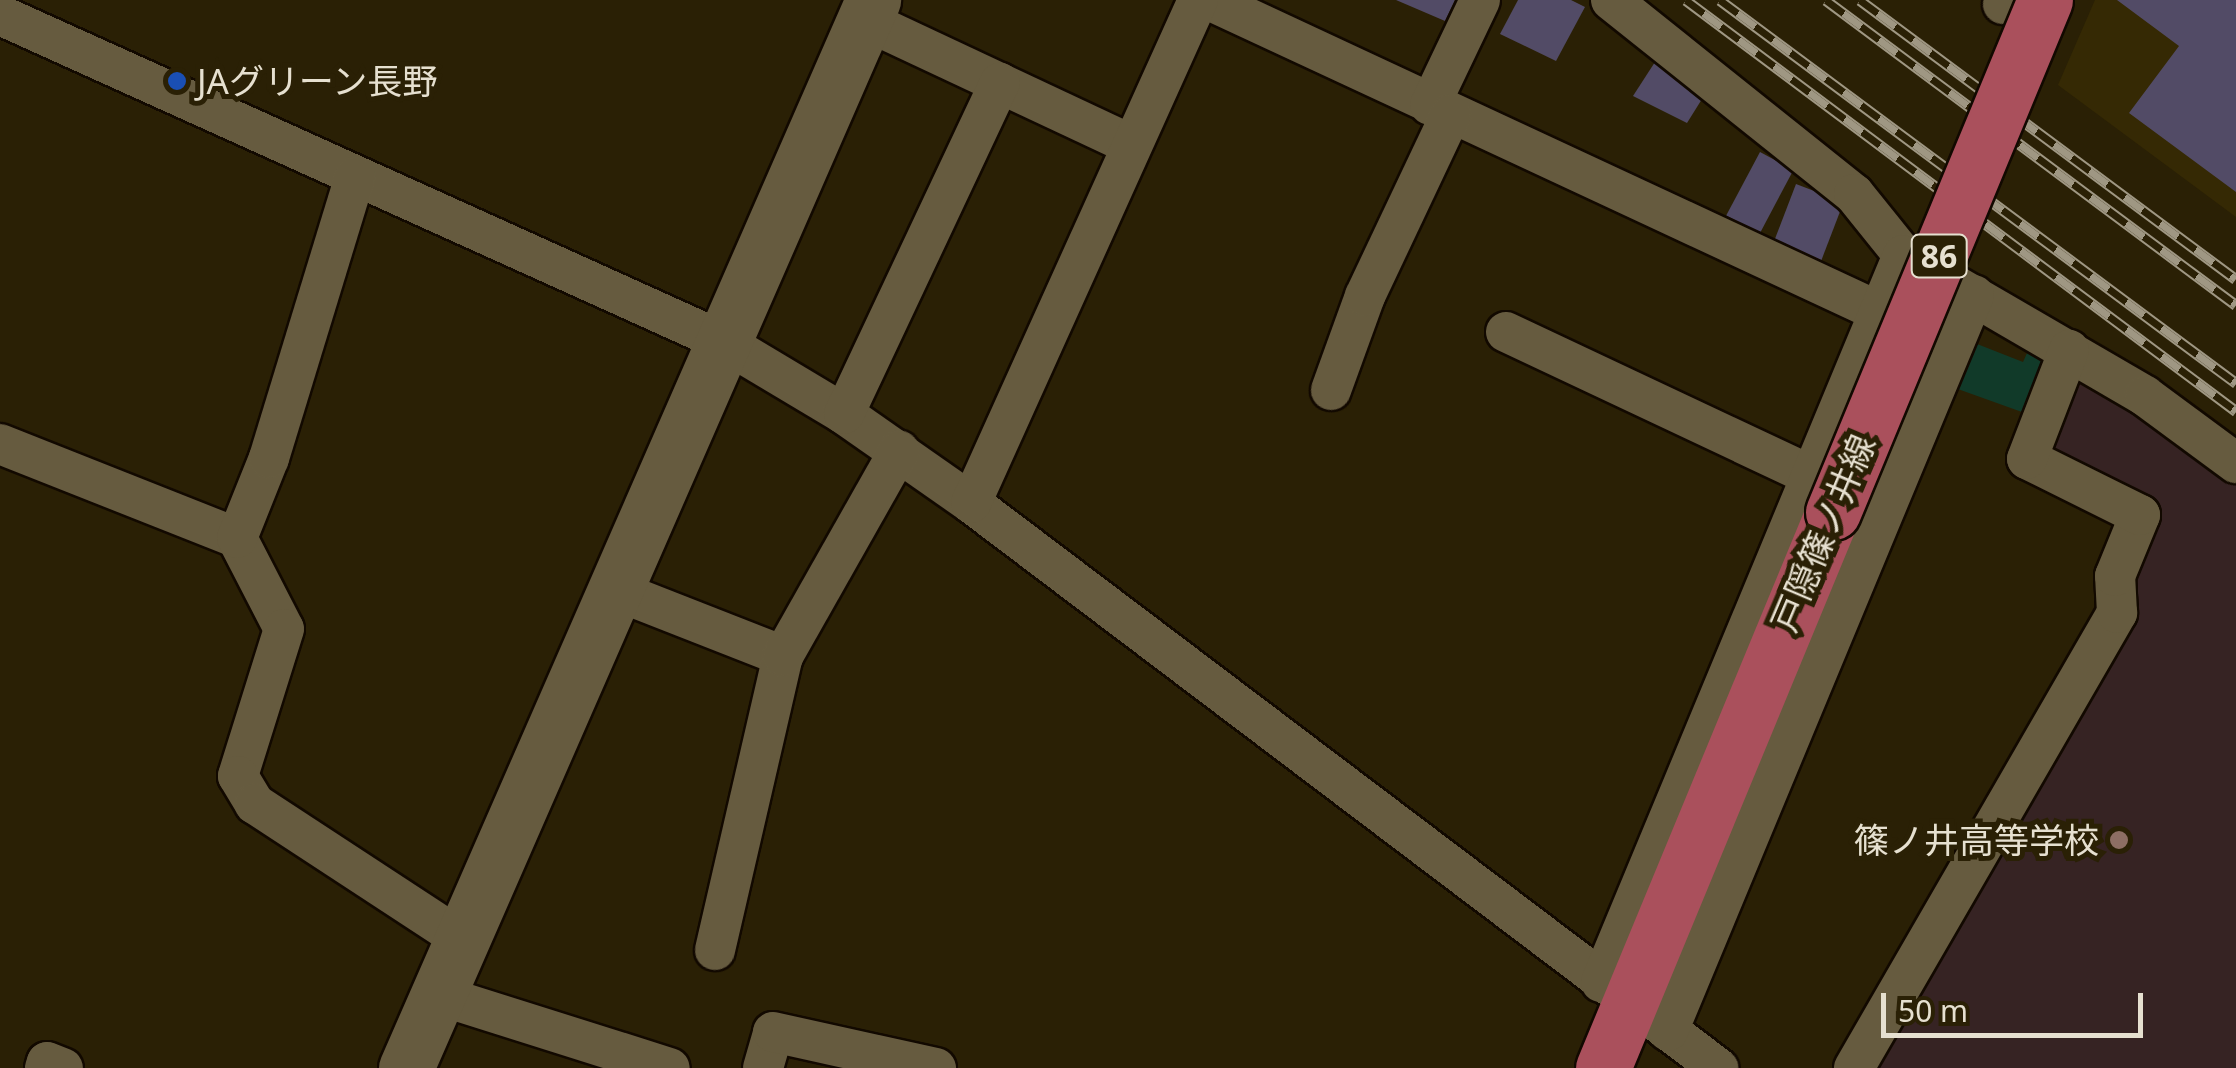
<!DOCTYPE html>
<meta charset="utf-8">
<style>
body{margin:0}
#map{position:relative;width:2236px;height:1068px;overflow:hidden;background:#2a2005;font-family:"Noto Sans","Noto Sans JP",sans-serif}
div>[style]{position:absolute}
.built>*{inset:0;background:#352904}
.education>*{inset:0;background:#362323}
.green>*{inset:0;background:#113a29}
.building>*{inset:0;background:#524b66;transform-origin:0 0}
.roads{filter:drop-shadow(2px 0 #120900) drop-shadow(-2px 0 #120900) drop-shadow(0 2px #120900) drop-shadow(0 -2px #120900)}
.street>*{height:40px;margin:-20px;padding:0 20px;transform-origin:20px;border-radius:20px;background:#665b3f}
.secondary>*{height:55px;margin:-27.5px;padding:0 27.5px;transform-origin:27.5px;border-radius:27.5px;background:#665b3f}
.primary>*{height:55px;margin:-27.5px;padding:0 27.5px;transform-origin:27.5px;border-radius:27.5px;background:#aa505c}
.rail>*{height:11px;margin-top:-5.5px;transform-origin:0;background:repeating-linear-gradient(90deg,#2a2005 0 22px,#9f9783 0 44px);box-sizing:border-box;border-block:2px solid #9f9783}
.bridges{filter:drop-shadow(2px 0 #120900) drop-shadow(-2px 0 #120900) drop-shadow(0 2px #120900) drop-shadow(0 -2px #120900)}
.primary-bridge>*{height:55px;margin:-27.5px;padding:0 27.5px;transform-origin:27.5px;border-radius:27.5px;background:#aa505c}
.dots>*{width:28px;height:28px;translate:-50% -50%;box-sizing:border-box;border:5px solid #2a2005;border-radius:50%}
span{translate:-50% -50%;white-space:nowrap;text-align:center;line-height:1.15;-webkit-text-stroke:10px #2a2005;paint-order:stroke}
.shield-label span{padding:2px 8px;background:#2a2005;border:2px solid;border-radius:8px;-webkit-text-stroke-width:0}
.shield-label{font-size:32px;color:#e6e0d0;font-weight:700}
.poi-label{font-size:35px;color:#e6e0d0}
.left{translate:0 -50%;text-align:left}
.right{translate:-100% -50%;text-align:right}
.street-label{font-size:35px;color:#e6e0d0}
.scale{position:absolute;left:1881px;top:993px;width:262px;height:45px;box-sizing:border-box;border:5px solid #e6e0d0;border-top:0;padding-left:12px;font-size:30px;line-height:35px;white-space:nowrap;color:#e6e0d0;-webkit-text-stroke:8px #2a2005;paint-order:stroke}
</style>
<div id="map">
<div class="built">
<i style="clip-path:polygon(2095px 0,2236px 0,2236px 217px,2058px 85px)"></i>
</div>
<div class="education">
<i style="clip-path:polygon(2082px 380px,2102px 384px,2236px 484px,2236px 1068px,1866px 1068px,2154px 512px,2054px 465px,2047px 445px,2053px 422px)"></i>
</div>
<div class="green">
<i style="clip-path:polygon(1972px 342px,2023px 362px,2032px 342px,2046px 348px,2033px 416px,1955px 388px)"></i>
</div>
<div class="building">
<i style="clip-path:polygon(1396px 0,1455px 0,1445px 21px)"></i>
<i style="clip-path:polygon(1518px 0,1571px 0,1585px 7px,1556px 61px,1500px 34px)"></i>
<i style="clip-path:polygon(2117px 0,2236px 0,2236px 192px,2129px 113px,2179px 46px)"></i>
<i style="clip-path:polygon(1655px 62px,1707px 91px,1687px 123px,1633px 96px)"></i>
<i style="left:1760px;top:152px;width:38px;height:72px;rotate:28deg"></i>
<i style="left:1796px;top:184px;width:51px;height:62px;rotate:21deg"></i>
</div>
<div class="roads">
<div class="street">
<i style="left:1209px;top:0;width:740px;rotate:24.94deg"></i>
<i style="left:1611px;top:0;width:311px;rotate:38.6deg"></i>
<i style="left:1854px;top:194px;width:78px;rotate:51.2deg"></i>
<i style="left:1903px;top:255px;width:280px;rotate:30.2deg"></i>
<i style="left:2145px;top:396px;width:113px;rotate:36.4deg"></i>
<i style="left:2003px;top:4px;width:4px;rotate:-63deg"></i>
<i style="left:0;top:15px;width:792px;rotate:24.3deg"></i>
<i style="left:722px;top:341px;width:142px;rotate:30.9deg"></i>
<i style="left:844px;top:414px;width:155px;rotate:35deg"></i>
<i style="left:971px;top:503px;width:937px;rotate:37.1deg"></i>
<i style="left:865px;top:20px;width:293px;rotate:25.1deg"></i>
<i style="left:1430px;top:105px;width:116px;rotate:-64.5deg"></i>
<i style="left:1506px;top:332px;width:338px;rotate:25.2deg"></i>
<i style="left:1331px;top:390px;width:100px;rotate:-70.1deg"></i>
<i style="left:1365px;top:296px;width:201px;rotate:-64.7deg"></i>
<i style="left:844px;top:414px;width:366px;rotate:-64.8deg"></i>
<i style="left:0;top:444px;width:255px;rotate:21.6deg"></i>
<i style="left:237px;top:538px;width:102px;rotate:62.7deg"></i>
<i style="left:284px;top:629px;width:154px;rotate:107.4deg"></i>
<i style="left:238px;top:776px;width:33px;rotate:59deg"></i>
<i style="left:255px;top:804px;width:246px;rotate:33.2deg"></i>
<i style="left:971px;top:503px;width:552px;rotate:-65.71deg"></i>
<i style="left:237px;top:538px;width:86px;rotate:-68.2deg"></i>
<i style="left:269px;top:458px;width:294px;rotate:-73deg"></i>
<i style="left:612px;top:589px;width:184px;rotate:21.4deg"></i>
<i style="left:715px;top:950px;width:302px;rotate:-77deg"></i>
<i style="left:783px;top:656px;width:236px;rotate:-60.5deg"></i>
<i style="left:1601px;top:982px;width:787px;rotate:-67.44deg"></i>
<i style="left:435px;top:994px;width:246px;rotate:17.5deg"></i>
<i style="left:1668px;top:1031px;width:797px;rotate:-67.42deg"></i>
<i style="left:45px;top:1068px;width:6px;rotate:-72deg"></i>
<i style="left:47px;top:1062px;width:17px;rotate:21deg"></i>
<i style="left:763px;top:1068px;width:37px;rotate:-74deg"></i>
<i style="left:773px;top:1032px;width:167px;rotate:12.5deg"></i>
<i style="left:1854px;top:1068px;width:526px;rotate:-59.97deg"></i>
<i style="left:2117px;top:613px;width:37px;rotate:-93deg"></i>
<i style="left:2115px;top:576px;width:66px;rotate:-67.7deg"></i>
<i style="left:2140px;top:515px;width:126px;rotate:-153.6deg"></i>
<i style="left:2027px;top:459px;width:117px;rotate:-68.9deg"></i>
</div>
<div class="secondary">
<i style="left:406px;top:1068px;width:1166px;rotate:-66.38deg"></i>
</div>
<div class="primary">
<i style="left:1603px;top:1068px;width:602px;rotate:-67.53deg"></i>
</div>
</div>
<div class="rail">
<i style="left:1686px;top:0;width:687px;rotate:36.77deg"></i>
<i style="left:1720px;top:0;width:643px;rotate:36.58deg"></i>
<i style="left:1826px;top:0;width:511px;rotate:36.65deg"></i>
<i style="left:1860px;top:0;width:468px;rotate:36.6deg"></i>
</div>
<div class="bridges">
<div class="primary-bridge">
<i style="left:1833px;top:512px;width:554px;rotate:-67.51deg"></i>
</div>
</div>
<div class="dots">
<i style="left:177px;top:81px;background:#1a4fb4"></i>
<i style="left:2119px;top:840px;background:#8d6e63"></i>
</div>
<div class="shield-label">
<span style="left:1939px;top:256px">86</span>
</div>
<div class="poi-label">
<span class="left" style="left:197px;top:81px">JAグリーン長野</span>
<span class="right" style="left:2099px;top:840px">篠ノ井高等学校</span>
</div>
<div class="street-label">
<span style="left:1823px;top:533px;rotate:-67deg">戸隠篠ノ井線</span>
</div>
<div class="scale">50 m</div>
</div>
